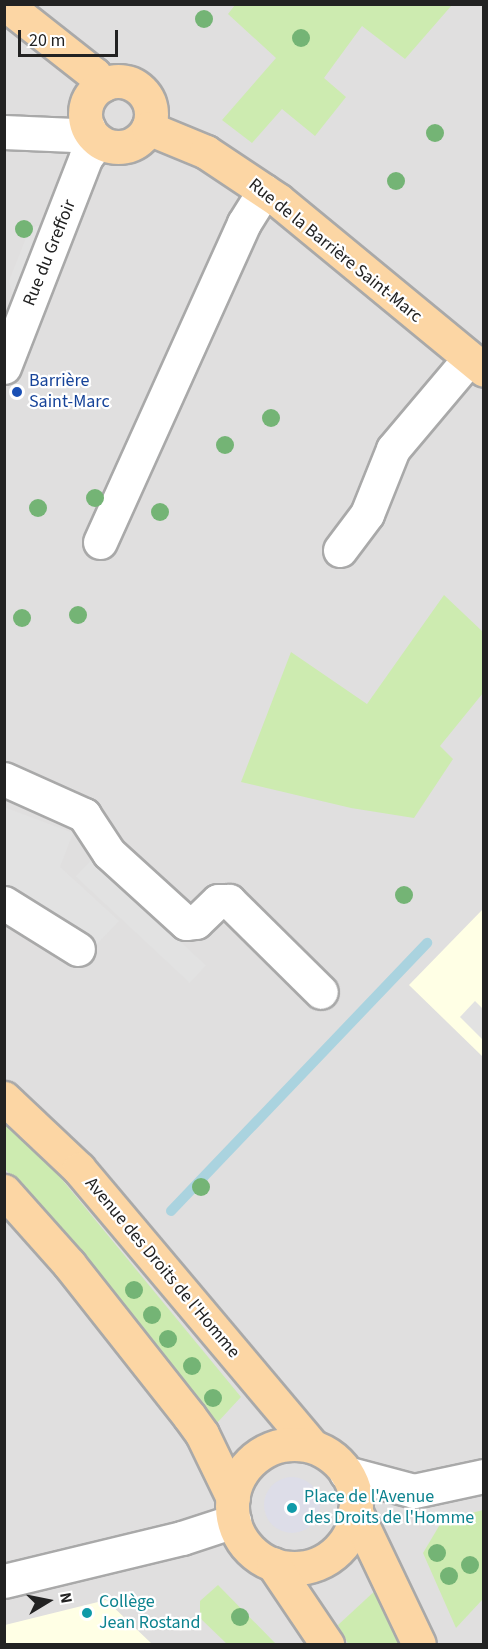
<!DOCTYPE html>
<meta charset="utf-8">
<style>
body{margin:0}
#map{position:relative;width:488px;height:1649px;overflow:hidden;background:#f2efe9;font-family:"Source Sans 3",sans-serif}
div>[style]{position:absolute}
.residential>*{inset:0;background:#e0dfdf;transform-origin:0 0}
.education>*{inset:0;background:#ffffe5}
.grass>*{inset:0;background:#cdebb0}
.parking>*{inset:0;background:#e2e2e2;transform-origin:0 0}
.plaza>*{inset:0;background:#dddde8}
.round{border-radius:50%}
.stream>*{height:10px;margin:-5px;padding:0 5px;transform-origin:5px;border-radius:5px;background:#aad3df}
.roads{filter:drop-shadow(2px 0 #a9a9a9) drop-shadow(-2px 0 #a9a9a9) drop-shadow(0 2px #a9a9a9) drop-shadow(0 -2px #a9a9a9)}
.minor>*{height:33px;margin:-16.5px;padding:0 16.5px;transform-origin:16.5px;border-radius:16.5px;background:#fff}
.major>*{height:33px;margin:-16.5px;padding:0 16.5px;transform-origin:16.5px;border-radius:16.5px;background:#fcd6a4}
.major>.ring{margin:-16.5px;padding:0;box-sizing:content-box;background:none;border:33px solid #fcd6a4;border-radius:50%}
.trees>*{width:18px;height:18px;margin:-9px;border-radius:50%;background:#74b475}
.dots>*{width:16px;height:16px;translate:-50% -50%;box-sizing:border-box;border:3px solid #fff;border-radius:50%}
span{translate:-50% -50%;white-space:nowrap;text-align:center;line-height:1.15;-webkit-text-stroke:4.5px #fff;paint-order:stroke}
.street-label{font-size:18px;color:#222}
.transit-label{font-size:18px;color:#164399}
.left{translate:0 -50%;text-align:left}
.culture-label{font-size:18px;color:#0d838f}
.frame{position:absolute;inset:0;border:6px solid #222;pointer-events:none}
.north{position:absolute;left:18px;top:1571px;width:60px;height:60px;-webkit-text-stroke:4px #fff;paint-order:stroke;rotate:80deg;font-size:16px;font-weight:700;line-height:24px;text-align:center;color:#222}
.north::after{content:'';display:block;margin:auto;width:21px;height:27px;background:#222;clip-path:polygon(50% 0,100% 100%,50% 72%,0 100%)}
.scale{position:absolute;left:18px;top:30px;width:100px;height:27px;box-sizing:border-box;border:3px solid #222;border-top:0;padding-left:8px;font-size:18px;line-height:21px;white-space:nowrap;color:#222;-webkit-text-stroke:4px #fff;paint-order:stroke}
</style>
<div id="map">
<div class="residential">
<i style="left:5px;top:5px;width:478px;height:1639px"></i>
</div>
<div class="education">
<i style="clip-path:polygon(483px 909px,483px 1057px,409px 985px)"></i>
<i style="clip-path:polygon(106px 1600px,152px 1644px,5px 1644px,5px 1625px)"></i>
</div>
<div class="grass">
<i style="clip-path:polygon(235px 5px,235px 4px,452px 5px,405px 59px,362px 26px,324px 78px,346px 97px,315px 136px,282px 109px,252px 143px,222px 120px,276px 58px,228px 14px)"></i>
<i style="clip-path:polygon(444px 595px,483px 632px,483px 693px,440px 746px,453px 759px,414px 818px,351px 808px,241px 782px,291px 652px,367px 704px)"></i>
<i style="clip-path:polygon(4px 1121px,55px 1171px,241px 1397px,216px 1424px,110px 1289px,5px 1169px)"></i>
<i style="clip-path:polygon(483px 1510px,483px 1599px,456px 1628px,423px 1553px,442px 1521px)"></i>
<i style="clip-path:polygon(218px 1585px,276px 1644px,227px 1644px,200px 1618px,200px 1601px)"></i>
<i style="clip-path:polygon(378px 1588px,399px 1644px,348px 1644px,338px 1625px)"></i>
</div>
<div class="parking">
<i style="clip-path:polygon(42px 225px,13px 296px,9px 281px,30px 228px)"></i>
<i style="clip-path:polygon(4px 807px,73px 833px,60px 867px,119px 921px,95px 946px,5px 888px)"></i>
<i style="left:92px;top:859px;width:156px;height:24px;rotate:43deg"></i>
<i style="clip-path:polygon(475px 1001px,483px 1009px,483px 1040px,460px 1017px)"></i>
</div>
<div class="plaza">
<i class="round" style="left:264px;top:1477px;width:56px;height:56px"></i>
</div>
<div class="stream">
<i style="left:171px;top:1211px;width:371px;rotate:-46.3deg"></i>
</div>
<div class="roads">
<div class="minor">
<i style="left:4px;top:132px;width:70px;rotate:2.5deg"></i>
<i style="left:74px;top:135px;width:16px;rotate:-27deg"></i>
<i style="left:4px;top:367px;width:225px;rotate:-68.7deg"></i>
<i style="left:86px;top:157px;width:20px;rotate:-53deg"></i>
<i style="left:100px;top:542px;width:350px;rotate:-65.7deg"></i>
<i style="left:244px;top:223px;width:38px;rotate:-58deg"></i>
<i style="left:340px;top:550px;width:45px;rotate:-53.1deg"></i>
<i style="left:367px;top:514px;width:70px;rotate:-68.2deg"></i>
<i style="left:393px;top:449px;width:116px;rotate:-49.9deg"></i>
<i style="left:4px;top:779px;width:88px;rotate:24.2deg"></i>
<i style="left:84px;top:815px;width:45px;rotate:56.7deg"></i>
<i style="left:109px;top:853px;width:104px;rotate:42.3deg"></i>
<i style="left:186px;top:923px;width:10px;rotate:-6deg"></i>
<i style="left:196px;top:922px;width:30px;rotate:-44deg"></i>
<i style="left:218px;top:901px;width:11px"></i>
<i style="left:229px;top:901px;width:129px;rotate:44.7deg"></i>
<i style="left:4px;top:903px;width:87px;rotate:31.9deg"></i>
<i style="left:346px;top:1473px;width:70px;rotate:14.8deg"></i>
<i style="left:414px;top:1491px;width:72px;rotate:-12.1deg"></i>
<i style="left:4px;top:1581px;width:183px;rotate:-13.6deg"></i>
<i style="left:182px;top:1538px;width:55px;rotate:-18.1deg"></i>
</div>
<div class="major">
<i style="left:5px;top:4px;width:113px;rotate:38.2deg"></i>
<i style="left:94px;top:74px;width:14px;rotate:51deg"></i>
<i class="ring" style="left:85px;top:81px;width:33px;height:33px"></i>
<i style="left:148px;top:128px;width:63px;rotate:22.5deg"></i>
<i style="left:206px;top:152px;width:87px;rotate:33.7deg"></i>
<i style="left:278px;top:200px;width:267px;rotate:39.5deg"></i>
<i style="left:4px;top:1098px;width:103px;rotate:43.4deg"></i>
<i style="left:79px;top:1169px;width:362px;rotate:49.9deg"></i>
<i style="left:4px;top:1191px;width:98px;rotate:48.3deg"></i>
<i style="left:69px;top:1264px;width:194px;rotate:51.7deg"></i>
<i style="left:189px;top:1416px;width:22px;rotate:54deg"></i>
<i style="left:202px;top:1434px;width:71px;rotate:64.2deg"></i>
<i class="ring" style="left:232px;top:1444px;width:91px;height:91px"></i>
<i style="left:355px;top:1510px;width:148px;rotate:64.5deg"></i>
<i style="left:273px;top:1564px;width:97px;rotate:56deg"></i>
</div>
</div>
<div class="trees">
<i style="left:204px;top:19px"></i>
<i style="left:301px;top:38px"></i>
<i style="left:435px;top:133px"></i>
<i style="left:396px;top:181px"></i>
<i style="left:24px;top:229px"></i>
<i style="left:271px;top:418px"></i>
<i style="left:225px;top:445px"></i>
<i style="left:95px;top:498px"></i>
<i style="left:38px;top:508px"></i>
<i style="left:160px;top:512px"></i>
<i style="left:78px;top:615px"></i>
<i style="left:22px;top:618px"></i>
<i style="left:404px;top:895px"></i>
<i style="left:201px;top:1187px"></i>
<i style="left:134px;top:1290px"></i>
<i style="left:152px;top:1315px"></i>
<i style="left:168px;top:1339px"></i>
<i style="left:192px;top:1366px"></i>
<i style="left:213px;top:1398px"></i>
<i style="left:437px;top:1553px"></i>
<i style="left:470px;top:1565px"></i>
<i style="left:449px;top:1576px"></i>
<i style="left:240px;top:1617px"></i>
</div>
<div class="dots">
<i style="left:17px;top:392px;background:#1a4fb4"></i>
<i style="left:292px;top:1508px;background:#0f9aa8"></i>
<i style="left:87px;top:1613px;background:#0f9aa8"></i>
</div>
<div class="street-label">
<span style="left:335px;top:251px;rotate:39deg">Rue de la Barrière Saint-Marc</span>
<span style="left:50px;top:253px;rotate:-68deg">Rue du Greffoir</span>
<span style="left:162px;top:1268px;rotate:50deg">Avenue des Droits de l'Homme</span>
</div>
<div class="transit-label">
<span class="left" style="left:29px;top:392px">Barrière<br>Saint-Marc</span>
</div>
<div class="culture-label">
<span class="left" style="left:304px;top:1508px">Place de l'Avenue<br>des Droits de l'Homme</span>
<span class="left" style="left:99px;top:1613px">Collège<br>Jean Rostand</span>
</div>
<div class="frame"></div>
<div class="north">N</div>
<div class="scale">20 m</div>
</div>
